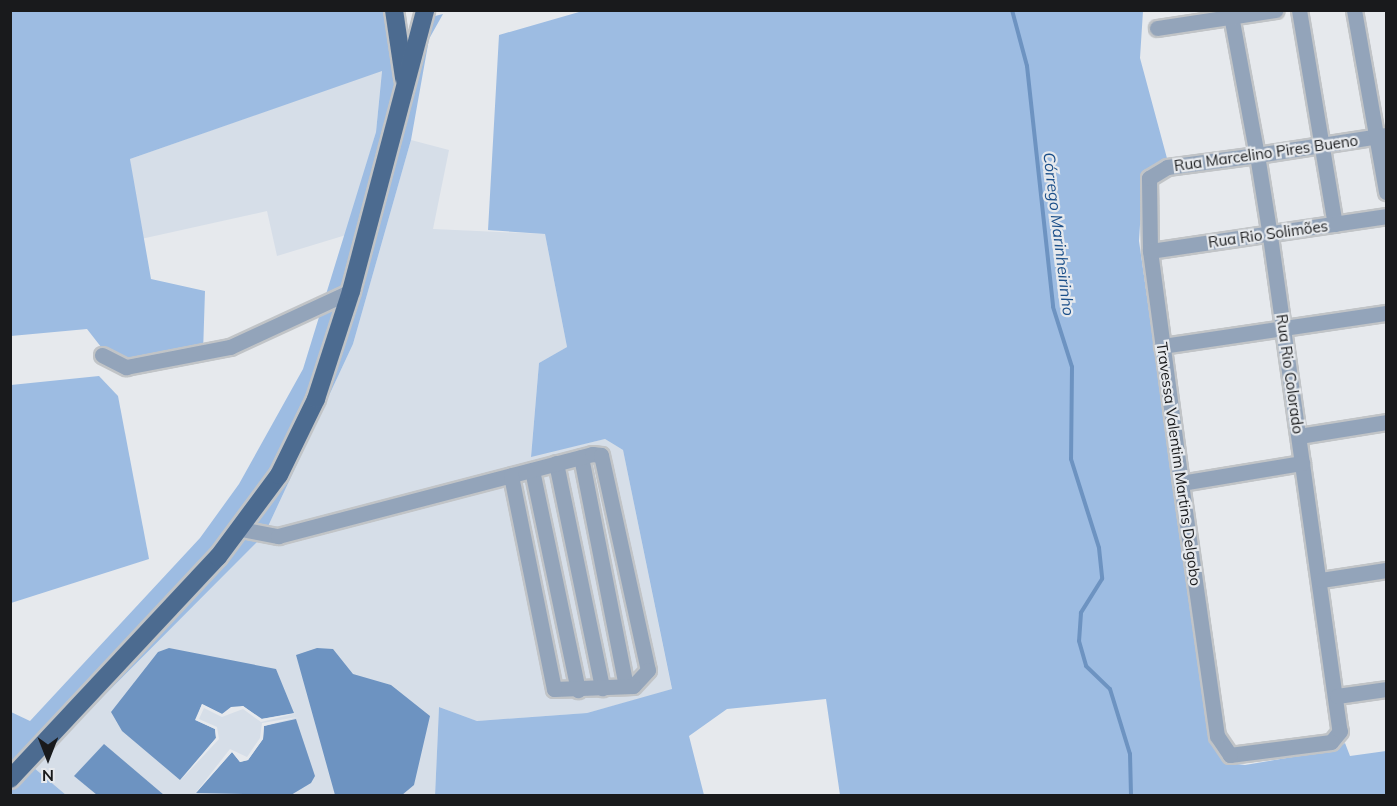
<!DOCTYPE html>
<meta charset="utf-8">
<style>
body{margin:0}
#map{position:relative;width:1397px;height:806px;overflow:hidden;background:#e6e9ed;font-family:Mulish,sans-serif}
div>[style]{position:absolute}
.built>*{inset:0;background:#d6dee8}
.green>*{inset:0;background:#9dbce2}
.water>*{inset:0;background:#6d93c1}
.pier>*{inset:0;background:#e6e9ed}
.stream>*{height:4px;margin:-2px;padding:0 2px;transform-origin:2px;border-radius:2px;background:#6d93c1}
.roads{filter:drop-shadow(2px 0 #c1c4c7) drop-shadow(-2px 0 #c1c4c7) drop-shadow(0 2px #c1c4c7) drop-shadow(0 -2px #c1c4c7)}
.minor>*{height:15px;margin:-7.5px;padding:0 7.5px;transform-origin:7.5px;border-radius:7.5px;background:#93a4ba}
.major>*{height:18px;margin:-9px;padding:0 9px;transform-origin:9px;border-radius:9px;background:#4c6b90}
span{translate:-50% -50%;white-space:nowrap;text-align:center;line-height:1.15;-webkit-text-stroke:4.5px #e6e9ed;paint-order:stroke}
.street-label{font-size:15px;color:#191a1c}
.water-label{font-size:16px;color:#1c508a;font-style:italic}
.frame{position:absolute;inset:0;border:12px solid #191a1c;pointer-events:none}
.north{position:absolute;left:18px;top:728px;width:60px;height:60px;-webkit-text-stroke:4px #e6e9ed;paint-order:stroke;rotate:180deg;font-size:16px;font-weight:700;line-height:24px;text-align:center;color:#191a1c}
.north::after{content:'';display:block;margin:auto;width:21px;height:27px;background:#191a1c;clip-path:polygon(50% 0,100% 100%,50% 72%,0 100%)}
</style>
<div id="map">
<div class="built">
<i style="clip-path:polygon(382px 70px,376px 132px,346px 235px,277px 256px,267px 211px,141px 239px,130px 159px)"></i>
<i style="clip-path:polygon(411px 140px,449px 150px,433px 229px,545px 234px,567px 347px,539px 363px,531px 456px,605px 439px,623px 450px,672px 690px,587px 713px,477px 721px,439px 707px,435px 795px,66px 795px,33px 767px,264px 535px,353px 344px)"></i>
</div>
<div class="green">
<i style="clip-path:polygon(586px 10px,1143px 11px,1140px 58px,1168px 162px,1143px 176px,1139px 241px,1210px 736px,1228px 763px,1245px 765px,1335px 750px,1345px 743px,1350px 756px,1386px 751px,1386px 795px,840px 795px,826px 699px,727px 709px,689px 736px,704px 795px,435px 796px,439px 707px,477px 721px,587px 713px,672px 689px,623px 450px,605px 439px,531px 457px,539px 363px,567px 347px,545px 234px,488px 230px,499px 35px)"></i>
<i style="clip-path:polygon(11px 11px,390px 11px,399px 91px,312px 398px,291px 441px,236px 528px,11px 773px,11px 712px,30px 721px,200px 538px,239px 484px,303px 369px,376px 132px,382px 71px,130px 159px,151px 279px,205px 291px,203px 353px,112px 361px,87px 329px,11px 336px)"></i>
<i style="clip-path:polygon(443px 14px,429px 39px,411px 140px,353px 344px,264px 535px,33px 767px,66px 795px,11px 796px,11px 786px,282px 477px,431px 17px)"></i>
<i style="clip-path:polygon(99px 376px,118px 396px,149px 559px,11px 603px,11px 385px)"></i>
</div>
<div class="water">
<i style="clip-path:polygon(169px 648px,276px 669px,294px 713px,261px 719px,243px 706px,222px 714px,202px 704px,196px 720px,215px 729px,216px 738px,180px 780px,122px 731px,111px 712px,158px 652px)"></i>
<i style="clip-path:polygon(317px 648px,333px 649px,353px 674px,391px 685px,430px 716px,414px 785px,402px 795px,335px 795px,296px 655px)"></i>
<i style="clip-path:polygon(296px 719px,315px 776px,311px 783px,291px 795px,196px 793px,232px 752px,240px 762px,248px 760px,263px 739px,264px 726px)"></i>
<i style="clip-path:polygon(104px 744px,164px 795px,97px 795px,74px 776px)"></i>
</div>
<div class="pier">
<i style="clip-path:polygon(202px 704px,222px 714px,231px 707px,243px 706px,262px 719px,297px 713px,261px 722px,243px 709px,222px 717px,204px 708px,199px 719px,217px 727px,219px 739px,179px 782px,216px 738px,215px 729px,195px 720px)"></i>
<i style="clip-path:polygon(298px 717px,264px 726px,263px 739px,248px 760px,240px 762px,232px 752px,194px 795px,230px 749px,247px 757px,260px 738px,262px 723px)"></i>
</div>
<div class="stream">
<i style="left:1012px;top:10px;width:58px;rotate:75deg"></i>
<i style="left:1027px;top:66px;width:242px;rotate:83.8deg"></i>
<i style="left:1053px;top:307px;width:63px;rotate:72.4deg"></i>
<i style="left:1072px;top:367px;width:92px;rotate:90.6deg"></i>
<i style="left:1071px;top:459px;width:93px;rotate:72.5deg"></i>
<i style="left:1099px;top:548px;width:31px;rotate:84deg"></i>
<i style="left:1102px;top:579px;width:40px;rotate:122deg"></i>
<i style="left:1081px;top:613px;width:28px;rotate:94deg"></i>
<i style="left:1079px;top:641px;width:26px;rotate:74deg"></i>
<i style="left:1086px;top:666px;width:33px;rotate:44deg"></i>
<i style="left:1110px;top:689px;width:68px;rotate:72.9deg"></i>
<i style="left:1130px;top:754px;width:42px;rotate:88.6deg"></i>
</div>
<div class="roads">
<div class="minor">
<i style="left:1230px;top:10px;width:147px;rotate:79.5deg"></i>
<i style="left:1257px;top:155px;width:82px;rotate:80.9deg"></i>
<i style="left:1270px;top:236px;width:500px;rotate:82deg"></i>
<i style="left:1340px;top:731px;width:14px;rotate:129deg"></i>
<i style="left:1331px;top:742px;width:102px;rotate:172.7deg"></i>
<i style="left:1230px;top:755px;width:23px;rotate:-124deg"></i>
<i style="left:1217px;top:736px;width:256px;rotate:-98.1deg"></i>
<i style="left:1181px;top:483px;width:234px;rotate:-97.6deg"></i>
<i style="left:1150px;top:251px;width:73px;rotate:-90.8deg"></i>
<i style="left:1149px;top:178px;width:21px;rotate:-31deg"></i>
<i style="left:1167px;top:167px;width:91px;rotate:-7.6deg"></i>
<i style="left:1257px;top:155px;width:131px;rotate:-8.8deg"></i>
<i style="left:1299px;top:10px;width:217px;rotate:80.5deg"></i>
<i style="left:1354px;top:10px;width:185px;rotate:80deg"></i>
<i style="left:1157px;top:28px;width:120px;rotate:-8.6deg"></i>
<i style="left:1150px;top:251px;width:239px;rotate:-8.4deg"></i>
<i style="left:1162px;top:346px;width:226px;rotate:-8.4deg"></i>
<i style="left:102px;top:355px;width:27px;rotate:27deg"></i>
<i style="left:126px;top:367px;width:106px;rotate:-10.9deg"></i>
<i style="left:230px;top:347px;width:133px;rotate:-24.8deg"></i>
<i style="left:1299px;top:436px;width:88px;rotate:-9.1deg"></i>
<i style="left:581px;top:457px;width:233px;rotate:78.9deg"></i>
<i style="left:556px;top:463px;width:230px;rotate:78.4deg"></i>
<i style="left:532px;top:470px;width:225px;rotate:78.2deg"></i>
<i style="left:1181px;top:483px;width:123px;rotate:-9.4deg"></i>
<i style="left:241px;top:529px;width:38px;rotate:11deg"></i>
<i style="left:278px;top:536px;width:325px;rotate:-14.6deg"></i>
<i style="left:592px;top:454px;width:9px;rotate:6deg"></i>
<i style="left:601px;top:455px;width:220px;rotate:77.7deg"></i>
<i style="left:648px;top:670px;width:22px;rotate:133deg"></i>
<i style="left:633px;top:686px;width:79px;rotate:177.8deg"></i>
<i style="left:554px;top:689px;width:218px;rotate:-101.4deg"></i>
<i style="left:1321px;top:580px;width:66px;rotate:-8.7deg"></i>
<i style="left:1337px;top:696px;width:49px;rotate:-8.1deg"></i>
</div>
<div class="major">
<i style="left:394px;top:10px;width:69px;rotate:81.6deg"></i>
<i style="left:10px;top:779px;width:304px;rotate:-46.9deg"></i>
<i style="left:218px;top:557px;width:102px;rotate:-53.4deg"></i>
<i style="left:279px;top:475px;width:85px;rotate:-64deg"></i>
<i style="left:316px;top:399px;width:114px;rotate:-72deg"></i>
<i style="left:351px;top:291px;width:291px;rotate:-75.2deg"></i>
</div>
</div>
<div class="street-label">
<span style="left:1266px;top:153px;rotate:-8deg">Rua Marcelino Pires Bueno</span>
<span style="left:1268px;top:234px;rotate:-8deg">Rua Rio Solimões</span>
<span style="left:1290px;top:374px;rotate:82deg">Rua Rio Colorado</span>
<span style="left:1179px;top:464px;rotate:82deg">Travessa Valentim Martins Delgobo</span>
</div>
<div class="water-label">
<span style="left:1059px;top:234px;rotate:83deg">Córrego Marinheirinho</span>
</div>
<div class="frame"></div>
<div class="north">N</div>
</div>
